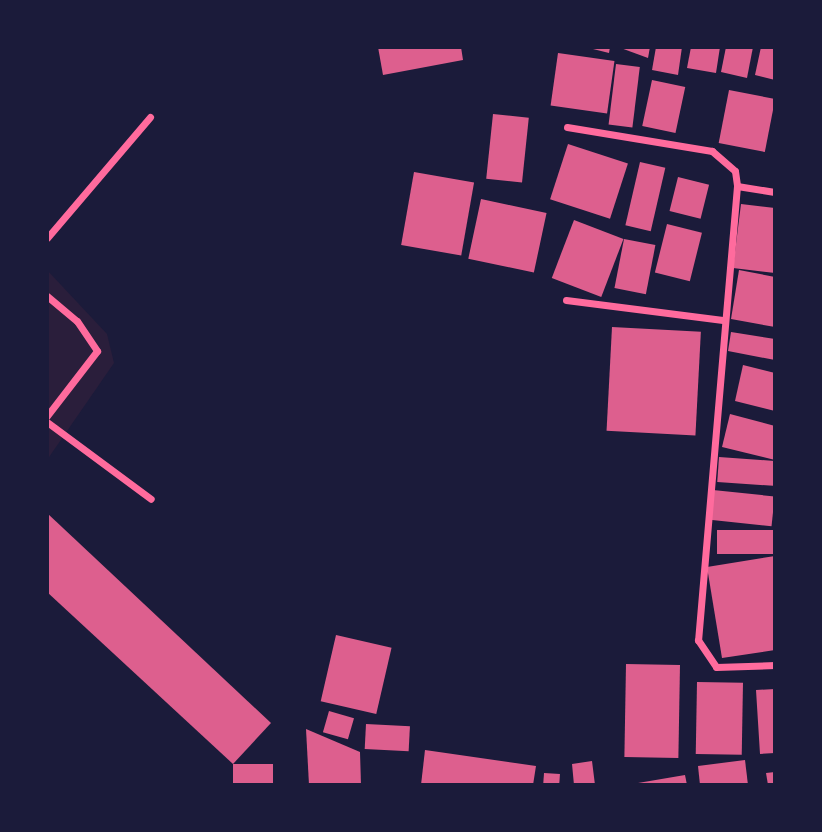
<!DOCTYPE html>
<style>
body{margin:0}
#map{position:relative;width:822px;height:832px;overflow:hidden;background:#1b1b3a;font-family:"Exo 2",sans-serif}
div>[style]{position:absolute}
.green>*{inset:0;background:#2a1e3b}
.building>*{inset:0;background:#dd5f8e;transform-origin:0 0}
.minor>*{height:7px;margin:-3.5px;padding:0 3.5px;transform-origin:3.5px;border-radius:3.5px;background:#ff6b9d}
span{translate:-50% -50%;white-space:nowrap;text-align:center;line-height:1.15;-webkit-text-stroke:7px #1b1b3a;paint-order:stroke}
.frame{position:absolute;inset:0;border:49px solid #1b1b3a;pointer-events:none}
</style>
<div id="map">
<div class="green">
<i style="clip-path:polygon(47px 270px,107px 334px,114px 363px,47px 460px)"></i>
</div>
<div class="building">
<i style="clip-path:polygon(378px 47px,461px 47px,463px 60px,383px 75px)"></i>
<i style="clip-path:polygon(585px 47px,610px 47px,609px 53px)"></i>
<i style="clip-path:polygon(618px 47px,650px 47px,648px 58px)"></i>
<i style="clip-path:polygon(656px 47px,682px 47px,678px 75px,652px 70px)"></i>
<i style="clip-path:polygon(691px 47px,720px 47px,716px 73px,687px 68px)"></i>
<i style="clip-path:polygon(726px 47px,753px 47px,747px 78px,721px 72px)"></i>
<i style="clip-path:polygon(761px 47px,775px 47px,775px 80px,755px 75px)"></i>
<i style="left:558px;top:53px;width:57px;height:53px;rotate:8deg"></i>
<i style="left:616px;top:64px;width:24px;height:61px;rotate:7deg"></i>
<i style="left:652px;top:80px;width:34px;height:47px;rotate:12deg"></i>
<i style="left:729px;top:90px;width:47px;height:54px;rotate:11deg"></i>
<i style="left:493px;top:114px;width:36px;height:65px;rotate:6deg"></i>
<i style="left:568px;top:144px;width:63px;height:58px;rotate:18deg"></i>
<i style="left:640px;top:162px;width:26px;height:65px;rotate:13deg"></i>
<i style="left:414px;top:172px;width:61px;height:74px;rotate:10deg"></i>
<i style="left:678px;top:177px;width:32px;height:35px;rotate:14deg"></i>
<i style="left:481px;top:199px;width:67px;height:61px;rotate:12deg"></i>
<i style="clip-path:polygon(741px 204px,775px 208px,775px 273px,733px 268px)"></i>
<i style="left:574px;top:220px;width:53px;height:62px;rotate:21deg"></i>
<i style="left:667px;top:224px;width:36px;height:50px;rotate:14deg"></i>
<i style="left:624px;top:239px;width:32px;height:50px;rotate:11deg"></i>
<i style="clip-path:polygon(739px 270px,775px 277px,775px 327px,731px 319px)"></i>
<i style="left:612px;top:327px;width:89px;height:104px;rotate:3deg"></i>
<i style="clip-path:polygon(731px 332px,775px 339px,775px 360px,728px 351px)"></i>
<i style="clip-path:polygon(743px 365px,775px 373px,775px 411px,735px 401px)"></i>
<i style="clip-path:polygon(730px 414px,775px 426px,775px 460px,722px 447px)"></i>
<i style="left:719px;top:457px;width:56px;height:25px;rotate:4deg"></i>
<i style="left:713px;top:490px;width:62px;height:30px;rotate:6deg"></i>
<i style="clip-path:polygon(47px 513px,271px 723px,233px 764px,47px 592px)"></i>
<i style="left:775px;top:530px;width:24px;height:58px;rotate:90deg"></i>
<i style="clip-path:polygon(775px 556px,775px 650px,722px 658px,707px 567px)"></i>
<i style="left:336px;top:635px;width:57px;height:68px;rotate:13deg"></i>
<i style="left:626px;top:664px;width:54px;height:93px;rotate:1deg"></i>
<i style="left:697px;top:682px;width:46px;height:72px;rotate:1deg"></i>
<i style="clip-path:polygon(775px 689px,775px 753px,760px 754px,756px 690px)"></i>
<i style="left:329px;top:711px;width:26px;height:22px;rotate:16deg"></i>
<i style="left:366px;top:724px;width:44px;height:25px;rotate:3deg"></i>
<i style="clip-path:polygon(306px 729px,360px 752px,361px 785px,309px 785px)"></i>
<i style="clip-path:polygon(425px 750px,536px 766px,533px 785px,421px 785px)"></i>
<i style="clip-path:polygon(745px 760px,748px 785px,700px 785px,698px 766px)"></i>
<i style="clip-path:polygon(592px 761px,595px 785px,574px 785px,572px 764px)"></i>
<i style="left:233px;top:764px;width:40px;height:21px"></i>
<i style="clip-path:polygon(775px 772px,775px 785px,768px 785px,766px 773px)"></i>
<i style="left:544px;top:773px;width:16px;height:12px;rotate:4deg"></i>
<i style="clip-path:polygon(685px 775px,687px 785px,638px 785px,638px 783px)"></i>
</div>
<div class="minor">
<i style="left:567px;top:127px;width:147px;rotate:9.4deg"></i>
<i style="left:712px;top:151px;width:30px;rotate:41deg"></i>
<i style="left:735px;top:171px;width:15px;rotate:82deg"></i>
<i style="left:737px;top:186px;width:38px;rotate:9deg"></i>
<i style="left:737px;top:186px;width:456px;rotate:94.9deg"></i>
<i style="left:698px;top:640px;width:32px;rotate:56deg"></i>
<i style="left:716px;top:667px;width:59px;rotate:-1.9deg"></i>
<i style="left:47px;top:238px;width:159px;rotate:-49.6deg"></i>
<i style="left:47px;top:296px;width:39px;rotate:40deg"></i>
<i style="left:77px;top:321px;width:36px;rotate:56deg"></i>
<i style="left:97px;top:351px;width:82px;rotate:127.6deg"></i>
<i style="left:566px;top:300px;width:158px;rotate:7.3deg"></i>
<i style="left:47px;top:422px;width:129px;rotate:36.5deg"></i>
</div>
<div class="frame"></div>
</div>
